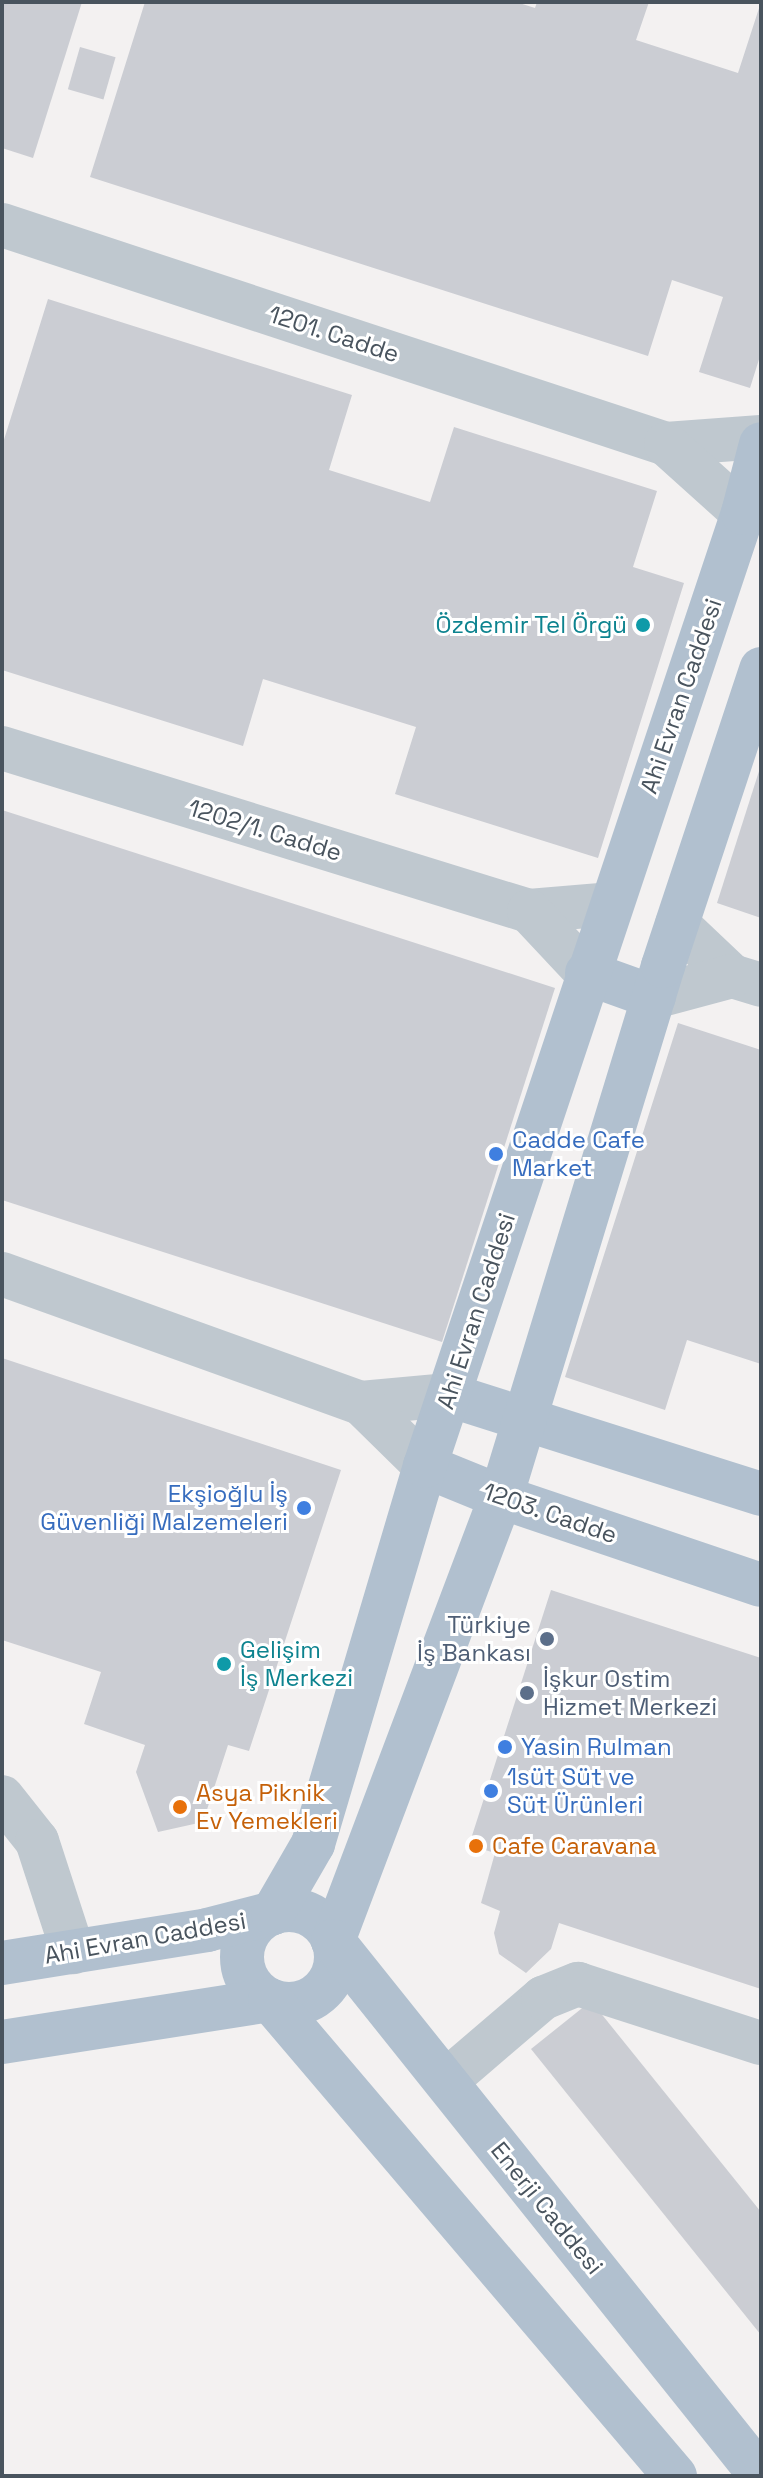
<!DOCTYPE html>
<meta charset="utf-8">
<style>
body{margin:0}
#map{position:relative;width:763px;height:2478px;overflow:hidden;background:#f3f1f1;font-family:"Space Grotesk",sans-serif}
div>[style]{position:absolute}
.building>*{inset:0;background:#cbcdd3;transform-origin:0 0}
.minor>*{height:44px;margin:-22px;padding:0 22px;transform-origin:22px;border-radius:22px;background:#bfc8cf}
.major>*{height:44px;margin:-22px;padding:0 22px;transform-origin:22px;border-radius:22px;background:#b1c0cf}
.major>.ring{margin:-22px;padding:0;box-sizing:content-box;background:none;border:44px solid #b1c0cf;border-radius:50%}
.dots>*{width:22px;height:22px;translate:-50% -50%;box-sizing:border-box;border:4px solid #fff;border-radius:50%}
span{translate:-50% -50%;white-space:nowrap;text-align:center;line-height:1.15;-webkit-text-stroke:6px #fff;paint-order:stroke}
.street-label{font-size:24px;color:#49545e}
.culture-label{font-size:24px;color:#0d838f}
.right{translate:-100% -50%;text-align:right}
.left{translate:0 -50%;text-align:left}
.shop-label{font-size:24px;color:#366cbe}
.service-label{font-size:24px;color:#4e5e75}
.food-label{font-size:24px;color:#c56008}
.frame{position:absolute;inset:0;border:4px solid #49545e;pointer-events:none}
</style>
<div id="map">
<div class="building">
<i style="clip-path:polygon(2px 2px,82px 2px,33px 158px,2px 148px)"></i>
<i style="clip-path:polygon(145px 2px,516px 2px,535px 8px,537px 2px,649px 2px,636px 40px,738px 73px,761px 2px,761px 353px,750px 388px,699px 372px,723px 297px,672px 280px,648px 356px,90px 177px)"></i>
<i style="left:80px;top:47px;width:37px;height:44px;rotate:16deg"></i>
<i style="clip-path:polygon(48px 299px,352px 395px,329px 470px,430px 502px,454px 427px,657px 491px,633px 567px,684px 583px,598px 858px,395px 794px,416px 727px,263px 679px,243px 746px,2px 670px,2px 446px)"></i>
<i style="clip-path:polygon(760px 768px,761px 768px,761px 918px,717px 903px)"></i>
<i style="clip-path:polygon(2px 810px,555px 988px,442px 1342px,2px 1200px)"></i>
<i style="clip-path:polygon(678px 1023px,761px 1050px,761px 1364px,687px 1340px,665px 1410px,565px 1377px)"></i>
<i style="clip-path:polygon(2px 1358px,341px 1470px,249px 1751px,228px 1745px,203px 1822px,158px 1832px,136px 1772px,145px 1745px,84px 1724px,101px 1672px,2px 1640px)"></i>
<i style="clip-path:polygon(551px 1590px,761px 1658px,761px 1989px,559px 1923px,551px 1949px,526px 1973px,499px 1954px,494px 1933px,500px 1911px,481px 1903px,495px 1853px,469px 1845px)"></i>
<i style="clip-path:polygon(591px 2001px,761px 2212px,761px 2335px,531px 2049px)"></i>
</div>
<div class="minor">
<i style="left:2px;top:225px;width:699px;rotate:18.25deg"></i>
<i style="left:666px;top:444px;width:95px;rotate:-4.2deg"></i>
<i style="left:666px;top:444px;width:103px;rotate:41.9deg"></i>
<i style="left:2px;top:748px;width:552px;rotate:17.19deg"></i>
<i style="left:529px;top:911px;width:81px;rotate:-4.9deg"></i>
<i style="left:529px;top:911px;width:85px;rotate:46.9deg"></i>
<i style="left:677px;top:924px;width:76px;rotate:43.4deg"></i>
<i style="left:732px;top:976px;width:30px;rotate:17deg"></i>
<i style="left:654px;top:997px;width:81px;rotate:-15.1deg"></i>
<i style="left:2px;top:1274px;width:381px;rotate:19.8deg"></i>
<i style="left:361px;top:1403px;width:88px;rotate:-5.2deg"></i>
<i style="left:361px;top:1403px;width:90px;rotate:44.5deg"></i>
<i style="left:2px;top:1797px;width:56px;rotate:51.5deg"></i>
<i style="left:37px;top:1841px;width:117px;rotate:72deg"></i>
<i style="left:446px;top:2081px;width:128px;rotate:-40.6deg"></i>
<i style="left:543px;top:1998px;width:38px;rotate:-22deg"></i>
<i style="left:578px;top:1984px;width:192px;rotate:17.9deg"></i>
</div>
<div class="major">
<i style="left:587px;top:973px;width:71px;rotate:19.7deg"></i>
<i style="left:449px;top:1395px;width:327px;rotate:17.6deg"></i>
<i style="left:425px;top:1466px;width:82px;rotate:22.2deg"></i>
<i style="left:501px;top:1497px;width:274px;rotate:18.7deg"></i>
<i class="ring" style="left:242px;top:1910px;width:50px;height:50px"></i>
<i style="left:333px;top:1941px;width:475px;rotate:-69.3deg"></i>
<i style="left:501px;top:1497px;width:555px;rotate:-73.03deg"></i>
<i style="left:663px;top:966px;width:313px;rotate:-71.7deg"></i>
<i style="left:333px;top:1941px;width:685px;rotate:51.34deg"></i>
<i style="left:2px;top:1963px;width:208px;rotate:-9.1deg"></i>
<i style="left:207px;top:1930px;width:68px;rotate:-14.4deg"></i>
<i style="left:273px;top:1913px;width:80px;rotate:-59.9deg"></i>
<i style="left:313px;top:1844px;width:394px;rotate:-73.5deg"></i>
<i style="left:425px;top:1466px;width:1005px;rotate:-71.55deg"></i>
<i style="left:743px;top:513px;width:71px;rotate:-75.4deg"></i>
<i style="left:2px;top:2042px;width:271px;rotate:-8.9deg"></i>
<i style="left:270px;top:2000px;width:625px;rotate:49.61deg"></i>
</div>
<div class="dots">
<i style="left:643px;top:625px;background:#0f9aa8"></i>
<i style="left:496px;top:1154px;background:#3f7fe0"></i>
<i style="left:304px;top:1508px;background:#3f7fe0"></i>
<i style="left:547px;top:1639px;background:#5c6f8a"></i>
<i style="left:224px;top:1664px;background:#0f9aa8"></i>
<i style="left:527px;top:1693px;background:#5c6f8a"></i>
<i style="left:505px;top:1747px;background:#3f7fe0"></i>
<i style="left:491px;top:1791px;background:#3f7fe0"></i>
<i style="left:180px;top:1807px;background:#e8710a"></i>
<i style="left:476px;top:1846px;background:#e8710a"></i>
</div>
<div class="street-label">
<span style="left:334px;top:334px;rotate:18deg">1201. Cadde</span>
<span style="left:681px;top:696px;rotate:-71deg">Ahi Evran Caddesi</span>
<span style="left:265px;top:830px;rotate:17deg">1202/1. Cadde</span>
<span style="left:476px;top:1311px;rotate:-72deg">Ahi Evran Caddesi</span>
<span style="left:550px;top:1513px;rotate:19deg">1203. Cadde</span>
<span style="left:145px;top:1938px;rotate:-10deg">Ahi Evran Caddesi</span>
<span style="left:547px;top:2208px;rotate:51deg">Enerji Caddesi</span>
</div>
<div class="culture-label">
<span class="right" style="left:627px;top:625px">Özdemir Tel Örgü</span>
<span class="left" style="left:240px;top:1664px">Gelişim<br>İş Merkezi</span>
</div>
<div class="shop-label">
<span class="left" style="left:512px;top:1154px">Cadde Cafe<br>Market</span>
<span class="right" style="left:288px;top:1508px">Ekşioğlu İş<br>Güvenliği Malzemeleri</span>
<span class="left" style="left:521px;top:1747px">Yasin Rulman</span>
<span class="left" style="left:507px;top:1791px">1süt Süt ve<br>Süt Ürünleri</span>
</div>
<div class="service-label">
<span class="right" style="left:531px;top:1639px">Türkiye<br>İş Bankası</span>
<span class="left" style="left:543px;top:1693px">İşkur Ostim<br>Hizmet Merkezi</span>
</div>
<div class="food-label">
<span class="left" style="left:196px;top:1807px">Asya Piknik<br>Ev Yemekleri</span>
<span class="left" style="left:492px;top:1846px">Cafe Caravana</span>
</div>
<div class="frame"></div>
</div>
